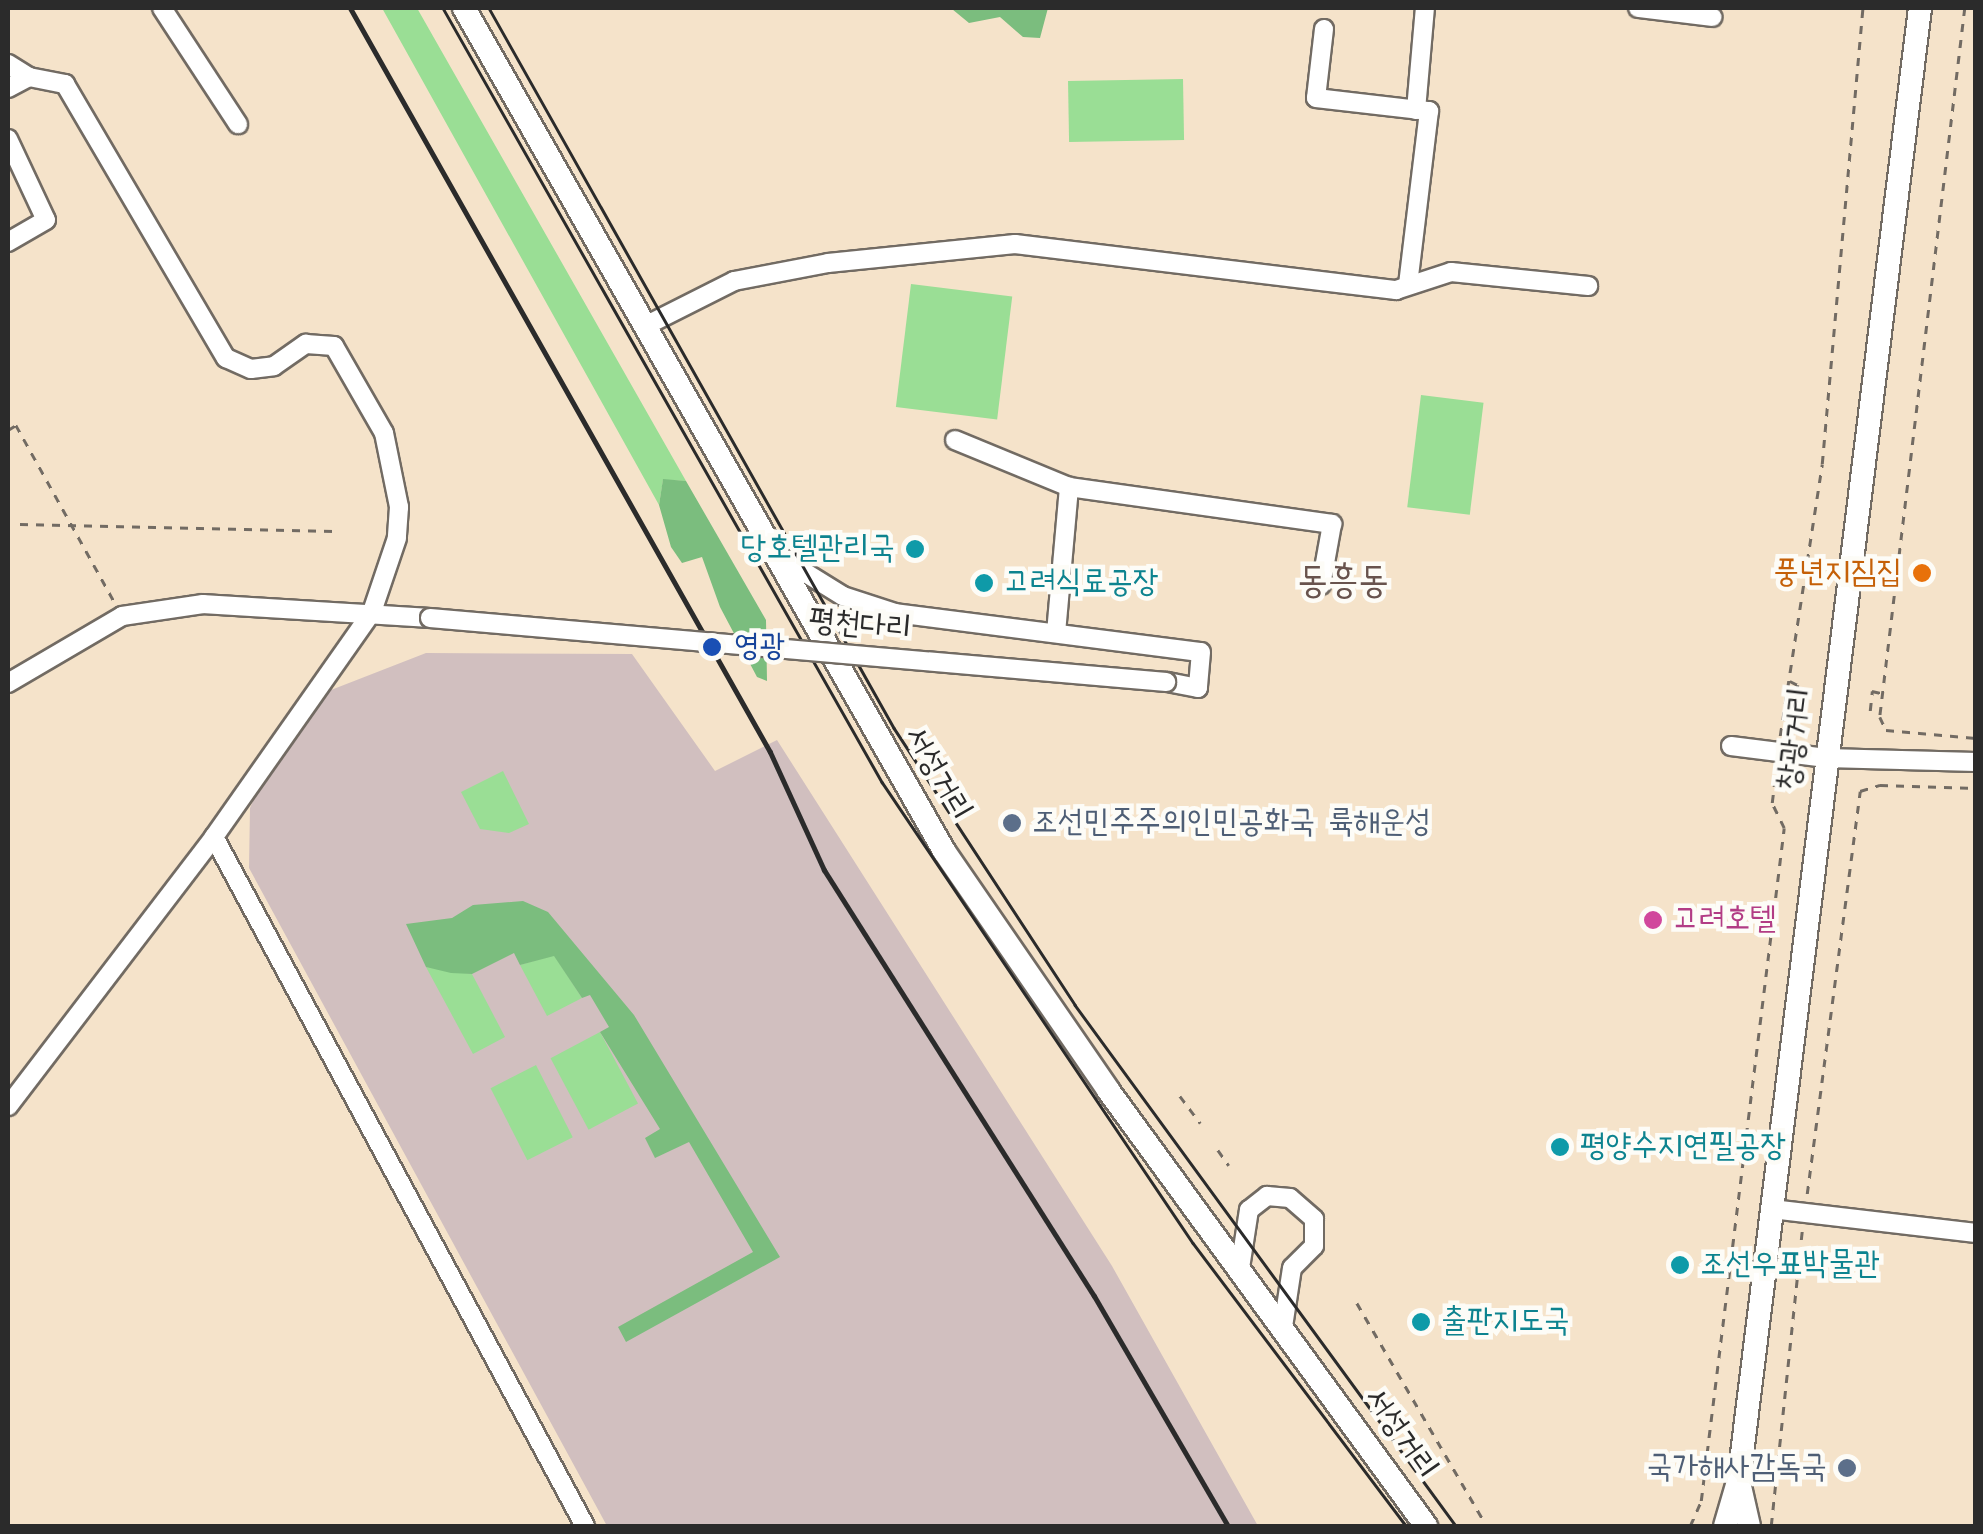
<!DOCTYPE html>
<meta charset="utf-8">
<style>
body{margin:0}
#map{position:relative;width:1983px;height:1534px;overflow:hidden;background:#f5e3ca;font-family:Kalam,"Poor Story",sans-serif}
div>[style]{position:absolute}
.industrial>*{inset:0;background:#d1bfbf}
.green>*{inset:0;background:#9ade95;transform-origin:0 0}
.forest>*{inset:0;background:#7bbd7e}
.path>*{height:2.5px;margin-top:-1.25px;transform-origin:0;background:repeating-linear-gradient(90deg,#726b63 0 8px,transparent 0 16px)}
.roads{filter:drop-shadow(2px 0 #726b63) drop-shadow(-2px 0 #726b63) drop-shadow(0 2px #726b63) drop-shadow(0 -2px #726b63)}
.minor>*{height:18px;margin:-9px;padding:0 9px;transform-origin:9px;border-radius:9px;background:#fff}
.major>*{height:22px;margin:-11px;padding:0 11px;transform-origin:11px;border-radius:11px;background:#fff}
.tram>*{height:2.5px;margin:-1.25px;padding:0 1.25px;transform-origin:1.25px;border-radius:1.25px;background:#2b2b2b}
.rail>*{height:5px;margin:-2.5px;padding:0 2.5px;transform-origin:2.5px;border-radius:2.5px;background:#2b2b2b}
.bridges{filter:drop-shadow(2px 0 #726b63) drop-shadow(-2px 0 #726b63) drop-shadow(0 2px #726b63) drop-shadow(0 -2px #726b63)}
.minor-bridge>*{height:18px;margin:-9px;padding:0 9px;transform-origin:9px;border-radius:9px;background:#fff}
.dots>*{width:28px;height:28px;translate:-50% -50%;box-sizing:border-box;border:5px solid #fdfcf7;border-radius:50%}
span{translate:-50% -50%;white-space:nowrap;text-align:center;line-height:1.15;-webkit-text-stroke:9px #fdfcf7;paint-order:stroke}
.culture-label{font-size:32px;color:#0d838f}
.right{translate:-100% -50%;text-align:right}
.left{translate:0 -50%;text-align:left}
.food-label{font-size:32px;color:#c56008}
.street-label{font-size:32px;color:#2b2b2b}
.transit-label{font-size:32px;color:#164399}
.service-label{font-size:32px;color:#4e5e75}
.hotel-label{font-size:32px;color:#b23c85}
.quarter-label{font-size:38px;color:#68534d}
.frame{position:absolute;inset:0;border:10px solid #2b2b2b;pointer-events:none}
</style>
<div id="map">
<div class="industrial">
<i style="clip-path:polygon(426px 653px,632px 654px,715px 771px,777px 740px,1112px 1266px,1258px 1526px,607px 1526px,249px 868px,250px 808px,263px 779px,331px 690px)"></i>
</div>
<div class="green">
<i style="clip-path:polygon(382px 8px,417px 8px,686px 481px,663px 480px,659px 505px)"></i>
<i style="left:1183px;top:79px;width:61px;height:115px;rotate:89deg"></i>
<i style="left:911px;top:284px;width:102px;height:124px;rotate:7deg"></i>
<i style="left:1421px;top:395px;width:63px;height:113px;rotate:7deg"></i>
<i style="clip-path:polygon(503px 771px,529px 824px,509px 833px,480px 829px,461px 792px)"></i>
<i style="clip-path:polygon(554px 955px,582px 998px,547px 1016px,520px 965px)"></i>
<i style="clip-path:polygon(426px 967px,472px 974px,505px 1037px,473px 1054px)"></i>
<i style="left:600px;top:1032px;width:81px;height:56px;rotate:62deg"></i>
<i style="left:536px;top:1065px;width:81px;height:51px;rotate:63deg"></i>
</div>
<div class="forest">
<i style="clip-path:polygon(1048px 8px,1040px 38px,1023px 37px,1000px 17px,969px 23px,952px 9px)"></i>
<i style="clip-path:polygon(663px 479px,686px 481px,766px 620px,767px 681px,757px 677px,720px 607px,702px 557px,682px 563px,671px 547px,659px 505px)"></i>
<i style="clip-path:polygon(523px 901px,548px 912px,634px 1015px,780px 1257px,626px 1342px,618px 1327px,753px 1252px,689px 1142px,655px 1158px,645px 1138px,660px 1129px,600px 1032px,609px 1027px,590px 995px,582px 998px,554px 956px,520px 965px,514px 953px,472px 974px,451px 973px,426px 967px,406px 924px,452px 918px,473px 905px)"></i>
</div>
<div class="path">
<i style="left:1965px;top:8px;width:714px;rotate:96.84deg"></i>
<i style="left:1880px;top:717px;width:14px;rotate:65deg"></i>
<i style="left:1886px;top:730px;width:90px;rotate:5.1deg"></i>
<i style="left:8px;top:430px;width:9px;rotate:-32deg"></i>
<i style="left:16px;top:425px;width:201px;rotate:60.9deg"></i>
<i style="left:20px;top:524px;width:314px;rotate:1.3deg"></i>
<i style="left:1790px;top:681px;width:9px;rotate:27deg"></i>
<i style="left:1798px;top:685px;width:18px;rotate:99deg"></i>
<i style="left:1870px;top:711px;width:20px;rotate:-84deg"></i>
<i style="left:1872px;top:691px;width:9px;rotate:13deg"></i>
<i style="left:1780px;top:736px;width:275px;rotate:-81.2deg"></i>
<i style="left:1822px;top:464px;width:458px;rotate:-84.9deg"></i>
<i style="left:1180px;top:1096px;width:34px;rotate:53deg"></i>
<i style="left:1218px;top:1150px;width:19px;rotate:55deg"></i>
<i style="left:1807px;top:1194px;width:406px;rotate:-82.5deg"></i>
<i style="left:1860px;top:791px;width:21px;rotate:-17deg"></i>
<i style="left:1880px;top:785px;width:96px;rotate:1.8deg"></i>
<i style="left:1357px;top:1303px;width:258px;rotate:59.8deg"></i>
<i style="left:1690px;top:1526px;width:27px;rotate:-66deg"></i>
<i style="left:1701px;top:1501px;width:678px;rotate:-82.97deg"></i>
<i style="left:1784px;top:828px;width:28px;rotate:-116deg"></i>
<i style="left:1772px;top:803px;width:34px;rotate:-83deg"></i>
<i style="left:1771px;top:1526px;width:297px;rotate:-84deg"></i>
</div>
<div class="roads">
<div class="minor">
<i style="left:162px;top:8px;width:139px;rotate:56.8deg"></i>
<i style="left:1638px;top:8px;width:75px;rotate:6.9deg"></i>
<i style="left:1324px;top:29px;width:69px;rotate:96.6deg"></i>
<i style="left:1316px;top:98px;width:114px;rotate:6.6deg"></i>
<i style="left:1429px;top:111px;width:175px;rotate:96.9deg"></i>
<i style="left:8px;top:64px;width:25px;rotate:32deg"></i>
<i style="left:8px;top:88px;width:24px;rotate:-28deg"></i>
<i style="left:29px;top:77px;width:37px;rotate:11deg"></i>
<i style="left:65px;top:84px;width:318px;rotate:59.6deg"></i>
<i style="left:226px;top:358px;width:27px;rotate:24deg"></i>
<i style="left:251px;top:369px;width:23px;rotate:-7deg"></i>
<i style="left:274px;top:366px;width:39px;rotate:-35deg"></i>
<i style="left:306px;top:344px;width:28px;rotate:4deg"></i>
<i style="left:334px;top:346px;width:100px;rotate:60.1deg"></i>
<i style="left:384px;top:433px;width:76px;rotate:78.5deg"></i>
<i style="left:399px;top:507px;width:31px;rotate:94deg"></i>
<i style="left:397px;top:538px;width:78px;rotate:108.7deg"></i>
<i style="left:372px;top:612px;width:275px;rotate:125.1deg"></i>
<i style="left:214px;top:837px;width:339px;rotate:127.4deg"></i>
<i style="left:1416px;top:110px;width:102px;rotate:-85deg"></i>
<i style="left:8px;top:139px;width:89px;rotate:64.9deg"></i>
<i style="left:46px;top:220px;width:44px;rotate:149.9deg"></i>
<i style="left:645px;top:326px;width:100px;rotate:-26.8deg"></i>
<i style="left:734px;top:281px;width:96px;rotate:-10.8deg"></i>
<i style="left:828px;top:263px;width:188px;rotate:-5.8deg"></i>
<i style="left:1015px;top:244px;width:384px;rotate:6.9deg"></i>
<i style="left:1396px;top:290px;width:58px;rotate:-18.1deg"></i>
<i style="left:1451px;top:272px;width:138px;rotate:5.8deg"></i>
<i style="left:955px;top:440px;width:123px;rotate:22.4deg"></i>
<i style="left:1069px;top:487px;width:266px;rotate:8deg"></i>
<i style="left:1332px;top:524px;width:62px;rotate:100.2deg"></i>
<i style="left:780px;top:557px;width:74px;rotate:31.8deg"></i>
<i style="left:843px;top:596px;width:55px;rotate:18.1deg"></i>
<i style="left:895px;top:613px;width:308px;rotate:7.3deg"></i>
<i style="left:1201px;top:652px;width:36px;rotate:95deg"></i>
<i style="left:1198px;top:688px;width:33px;rotate:-169deg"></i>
<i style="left:1056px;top:633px;width:147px;rotate:-84.9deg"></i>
<i style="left:8px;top:683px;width:132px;rotate:-30.4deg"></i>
<i style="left:122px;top:616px;width:82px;rotate:-8.4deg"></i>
<i style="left:203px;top:604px;width:227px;rotate:3.5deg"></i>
<i style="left:1731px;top:746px;width:96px;rotate:7.2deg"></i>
<i style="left:1826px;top:758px;width:150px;rotate:1.5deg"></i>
<i style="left:214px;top:837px;width:783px;rotate:61.7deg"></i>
<i style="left:1772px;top:1209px;width:205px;rotate:6.7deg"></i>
<i style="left:1240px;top:1268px;width:59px;rotate:-81.2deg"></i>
<i style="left:1249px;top:1210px;width:23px;rotate:-38deg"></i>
<i style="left:1267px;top:1196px;width:23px;rotate:5deg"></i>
<i style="left:1290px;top:1198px;width:32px;rotate:41deg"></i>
<i style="left:1314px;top:1219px;width:27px;rotate:90deg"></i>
<i style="left:1314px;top:1246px;width:31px;rotate:135deg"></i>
<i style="left:1292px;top:1268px;width:60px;rotate:98.7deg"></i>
</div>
<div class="major">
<i style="left:464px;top:8px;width:970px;rotate:60.34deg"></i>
<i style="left:944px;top:851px;width:290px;rotate:55.5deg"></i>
<i style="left:1108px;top:1090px;width:540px;rotate:53.89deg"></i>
<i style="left:1739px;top:1482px;width:45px;rotate:77.2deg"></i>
<i style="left:1725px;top:1526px;width:50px;rotate:-73.7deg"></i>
<i style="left:1739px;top:1478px;width:1481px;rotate:-82.98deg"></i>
</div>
</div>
<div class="tram">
<i style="left:443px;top:8px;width:890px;rotate:60.44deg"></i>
<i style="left:882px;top:782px;width:556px;rotate:56deg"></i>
<i style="left:1193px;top:1243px;width:354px;rotate:53deg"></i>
<i style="left:489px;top:8px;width:826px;rotate:60.64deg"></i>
<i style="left:894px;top:728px;width:331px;rotate:56.8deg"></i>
<i style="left:1075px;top:1005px;width:645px;rotate:53.82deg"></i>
</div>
<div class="rail">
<i style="left:350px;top:8px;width:854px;rotate:60.55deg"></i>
<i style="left:770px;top:752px;width:130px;rotate:65.4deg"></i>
<i style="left:824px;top:870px;width:504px;rotate:57.63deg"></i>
<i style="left:1094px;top:1296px;width:266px;rotate:59.8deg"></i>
</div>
<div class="bridges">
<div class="minor-bridge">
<i style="left:430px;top:618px;width:739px;rotate:4.97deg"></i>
</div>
</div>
<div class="dots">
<i style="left:915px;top:549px;background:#0f9aa8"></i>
<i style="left:1922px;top:573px;background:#e8710a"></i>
<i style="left:984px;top:583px;background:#0f9aa8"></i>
<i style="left:712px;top:647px;background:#1a4fb4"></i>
<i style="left:1012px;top:823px;background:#5c6f8a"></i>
<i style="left:1653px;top:920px;background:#d1479c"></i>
<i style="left:1560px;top:1147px;background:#0f9aa8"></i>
<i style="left:1680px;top:1265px;background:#0f9aa8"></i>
<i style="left:1421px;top:1322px;background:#0f9aa8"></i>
<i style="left:1847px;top:1468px;background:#5c6f8a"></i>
</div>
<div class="culture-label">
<span class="right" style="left:895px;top:549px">당호텔관리국</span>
<span class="left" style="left:1004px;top:583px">고려식료공장</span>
<span class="left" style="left:1580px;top:1147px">평양수지연필공장</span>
<span class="left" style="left:1700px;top:1265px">조선우표박물관</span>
<span class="left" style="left:1441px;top:1322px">출판지도국</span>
</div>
<div class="food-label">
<span class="right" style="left:1902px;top:573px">풍년지짐집</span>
</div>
<div class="street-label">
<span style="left:860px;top:626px;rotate:5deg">평천다리</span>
<span style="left:1796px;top:739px;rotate:-83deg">창광거리</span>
<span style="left:937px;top:774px;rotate:60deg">서성거리</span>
<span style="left:1400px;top:1434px;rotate:55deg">서성거리</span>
</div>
<div class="transit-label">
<span class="left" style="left:734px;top:647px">영광</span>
</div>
<div class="service-label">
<span class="left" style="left:1032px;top:823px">조선민주주의인민공화국 륙해운성</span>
<span class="right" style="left:1827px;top:1468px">국가해사감독국</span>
</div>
<div class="hotel-label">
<span class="left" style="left:1673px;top:920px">고려호텔</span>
</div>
<div class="quarter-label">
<span style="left:1343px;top:583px">동흥동</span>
</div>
<div class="frame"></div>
</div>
